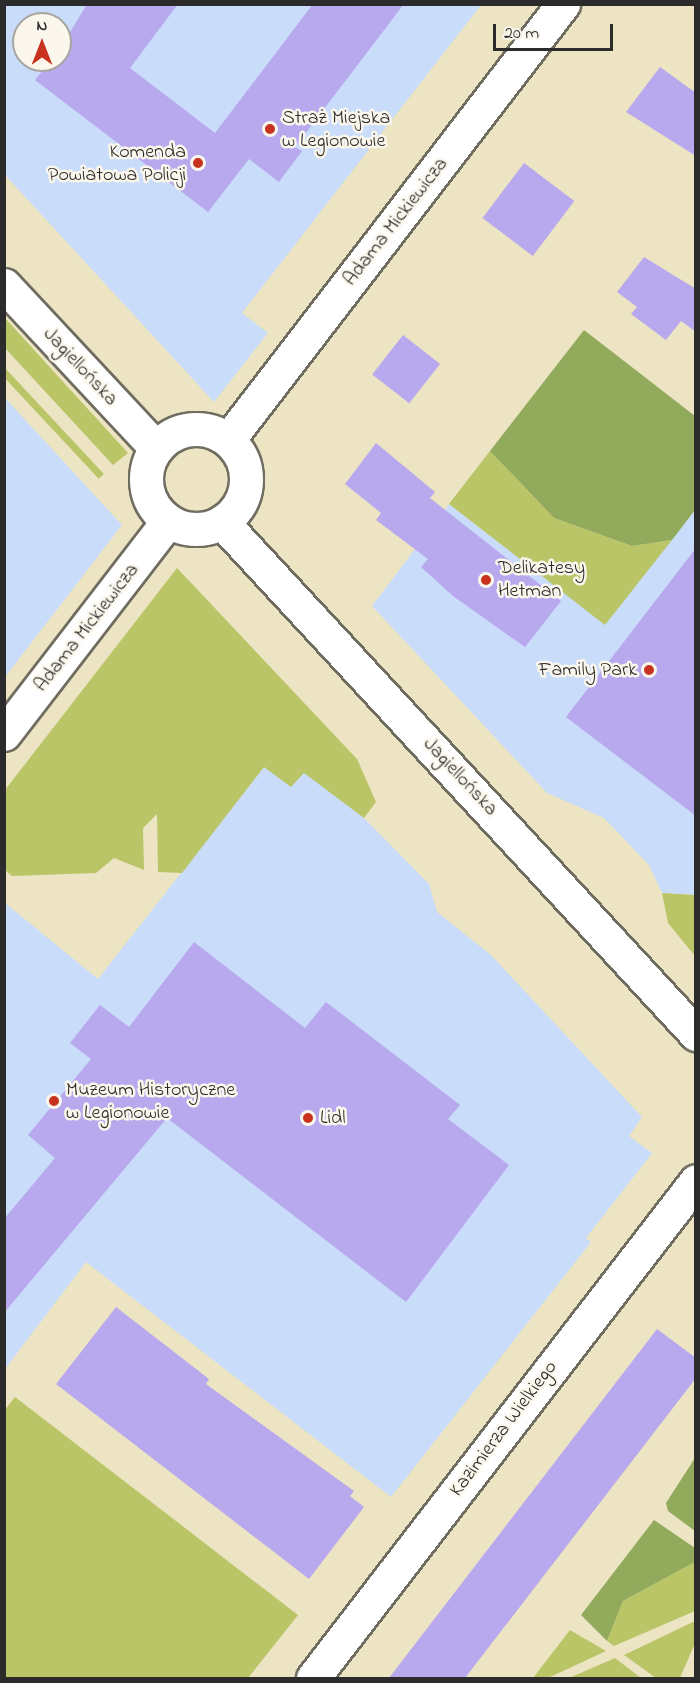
<!DOCTYPE html>
<meta charset="utf-8">
<style>
body{margin:0}
#map{position:relative;width:700px;height:1683px;overflow:hidden;background:#ece4c3;font-family:"Indie Flower",sans-serif}
div>[style]{position:absolute}
.built>*{inset:0;background:#c9dcf9}
.green>*{inset:0;background:#b9c567;transform-origin:0 0}
.forest>*{inset:0;background:#92aa5c}
.building>*{inset:0;background:#b8a8ee;transform-origin:0 0}
.roads{filter:drop-shadow(2px 0 #6f6c60) drop-shadow(-2px 0 #6f6c60) drop-shadow(0 2px #6f6c60) drop-shadow(0 -2px #6f6c60)}
.minor>*{height:33px;margin:-16.5px;padding:0 16.5px;transform-origin:16.5px;border-radius:16.5px;background:#fff}
.tertiary>*{height:33px;margin:-16.5px;padding:0 16.5px;transform-origin:16.5px;border-radius:16.5px;background:#fff}
.tertiary>.ring{margin:-16.5px;padding:0;box-sizing:content-box;background:none;border:33px solid #fff;border-radius:50%}
.dots>*{width:16px;height:16px;translate:-50% -50%;box-sizing:border-box;border:3px solid #fbf7ec;border-radius:50%}
span{translate:-50% -50%;white-space:nowrap;text-align:center;line-height:1.15;-webkit-text-stroke:5px #fbf7ec;paint-order:stroke}
.poi-label{font-size:20px;color:#2b2b2b}
.left{translate:0 -50%;text-align:left}
.right{translate:-100% -50%;text-align:right}
.street-label{font-size:20px;color:#2b2b2b}
.frame{position:absolute;inset:0;border:6px solid #2b2b2b;pointer-events:none}
.north{position:absolute;left:12px;top:12px;width:60px;height:60px;box-sizing:border-box;background:#fbf7ec;border:2px solid #a8a59f;border-radius:50%;rotate:0deg;font-size:16px;font-weight:700;line-height:24px;text-align:center;color:#2b2b2b}
.north::after{content:'';display:block;margin:auto;width:21px;height:27px;background:#c8321e;clip-path:polygon(50% 0,100% 100%,50% 72%,0 100%)}
.scale{position:absolute;left:493px;top:24px;width:120px;height:27px;box-sizing:border-box;border:3px solid #2b2b2b;border-top:0;padding-left:8px;font-size:18px;line-height:21px;white-space:nowrap;color:#2b2b2b;-webkit-text-stroke:4px #fbf7ec;paint-order:stroke}
</style>
<div id="map">
<div class="built">
<i style="clip-path:polygon(evenodd,5px 5px,481px 5px,242px 313px,268px 333px,214px 402px,5px 175px,5px 5px,24px 24px,60px 24px,60px 60px,24px 60px,24px 24px)"></i>
<i style="clip-path:polygon(5px 398px,122px 525px,5px 677px)"></i>
<i style="clip-path:polygon(449px 504px,605px 624px,695px 510px,695px 895px,662px 893px,649px 865px,604px 818px,547px 793px,372px 606px)"></i>
<i style="clip-path:polygon(264px 767px,304px 772px,364px 818px,429px 884px,437px 912px,491px 955px,642px 1117px,629px 1136px,652px 1153px,586px 1238px,591px 1242px,391px 1497px,86px 1262px,5px 1369px,5px 903px,98px 979px)"></i>
</div>
<div class="green">
<i style="clip-path:polygon(5px 318px,128px 453px,113px 465px,5px 348px)"></i>
<i style="left:5px;top:368px;width:145px;height:7px;rotate:47deg"></i>
<i style="clip-path:polygon(490px 451px,554px 518px,632px 546px,672px 540px,605px 625px,449px 504px)"></i>
<i style="clip-path:polygon(177px 568px,357px 759px,376px 802px,364px 818px,304px 773px,291px 787px,264px 767px,182px 873px,158px 872px,157px 814px,143px 828px,144px 870px,114px 858px,96px 873px,12px 876px,5px 870px,5px 790px)"></i>
<i style="clip-path:polygon(662px 893px,695px 895px,695px 956px,668px 923px)"></i>
<i style="clip-path:polygon(15px 1397px,298px 1615px,248px 1678px,5px 1678px,4px 1411px)"></i>
<i style="clip-path:polygon(695px 1562px,695px 1611px,614px 1646px,607px 1641px,623px 1601px)"></i>
<i style="clip-path:polygon(695px 1621px,695px 1643px,680px 1678px,656px 1678px,624px 1655px)"></i>
<i style="clip-path:polygon(570px 1630px,606px 1651px,548px 1678px,533px 1678px)"></i>
<i style="clip-path:polygon(615px 1658px,641px 1678px,569px 1678px)"></i>
</div>
<div class="forest">
<i style="clip-path:polygon(584px 330px,695px 416px,695px 510px,672px 540px,632px 546px,554px 518px,490px 451px)"></i>
<i style="clip-path:polygon(695px 1458px,695px 1531px,668px 1511px,666px 1503px)"></i>
<i style="clip-path:polygon(654px 1520px,695px 1548px,695px 1562px,623px 1601px,607px 1641px,581px 1615px)"></i>
</div>
<div class="building">
<i style="clip-path:polygon(87px 4px,178px 4px,130px 68px,215px 133px,313px 4px,404px 4px,295px 147px,302px 151px,279px 182px,249px 159px,208px 212px,35px 80px,51px 60px,60px 60px,60px 49px)"></i>
<i style="clip-path:polygon(660px 67px,696px 93px,696px 156px,626px 112px)"></i>
<i style="left:524px;top:163px;width:63px;height:69px;rotate:37deg"></i>
<i style="clip-path:polygon(644px 257px,696px 289px,696px 332px,681px 321px,666px 340px,631px 314px,637px 307px,617px 292px)"></i>
<i style="left:403px;top:335px;width:47px;height:50px;rotate:38deg"></i>
<i style="clip-path:polygon(376px 443px,435px 492px,430px 498px,561px 601px,525px 647px,453px 596px,421px 567px,428px 559px,376px 520px,381px 513px,345px 484px)"></i>
<i style="clip-path:polygon(696px 548px,696px 816px,566px 717px)"></i>
<i style="clip-path:polygon(194px 942px,305px 1028px,326px 1002px,460px 1105px,448px 1119px,509px 1165px,406px 1302px,167px 1118px,4px 1313px,4px 1219px,55px 1158px,28px 1135px,91px 1059px,70px 1043px,100px 1005px,129px 1027px)"></i>
<i style="clip-path:polygon(116px 1307px,209px 1379px,206px 1384px,354px 1491px,350px 1496px,364px 1507px,309px 1579px,56px 1384px)"></i>
<i style="clip-path:polygon(657px 1329px,696px 1358px,696px 1378px,465px 1678px,389px 1678px)"></i>
</div>
<div class="roads">
<div class="minor">
<i style="left:228px;top:440px;width:550px;rotate:-52.46deg"></i>
<i style="left:4px;top:734px;width:269px;rotate:-52.4deg"></i>
<i style="left:313px;top:1678px;width:627px;rotate:-52.38deg"></i>
</div>
<div class="tertiary">
<i style="left:4px;top:285px;width:223px;rotate:47deg"></i>
<i class="ring" style="left:146px;top:429px;width:67px;height:67px"></i>
<i style="left:222px;top:522px;width:698px;rotate:47.21deg"></i>
</div>
</div>
<div class="dots">
<i style="left:270px;top:129px;background:#c8321e"></i>
<i style="left:198px;top:163px;background:#c8321e"></i>
<i style="left:486px;top:580px;background:#c8321e"></i>
<i style="left:649px;top:670px;background:#c8321e"></i>
<i style="left:54px;top:1101px;background:#c8321e"></i>
<i style="left:308px;top:1118px;background:#c8321e"></i>
</div>
<div class="poi-label">
<span class="left" style="left:282px;top:130px">Straż Miejska<br>w Legionowie</span>
<span class="right" style="left:186px;top:164px">Komenda<br>Powiatowa Policji</span>
<span class="left" style="left:498px;top:580px">Delikatesy<br>Hetman</span>
<span class="right" style="left:637px;top:670px">Family Park</span>
<span class="left" style="left:66px;top:1102px">Muzeum Historyczne<br>w Legionowie</span>
<span class="left" style="left:320px;top:1118px">Lidl</span>
</div>
<div class="street-label">
<span style="left:396px;top:222px;rotate:-52deg">Adama Mickiewicza</span>
<span style="left:80px;top:367px;rotate:47deg">Jagiellońska</span>
<span style="left:87px;top:628px;rotate:-52deg">Adama Mickiewicza</span>
<span style="left:460px;top:777px;rotate:47deg">Jagiellońska</span>
<span style="left:504px;top:1429px;rotate:-53deg">Kazimierza Wielkiego</span>
</div>
<div class="frame"></div>
<div class="north">N</div>
<div class="scale">20 m</div>
</div>
